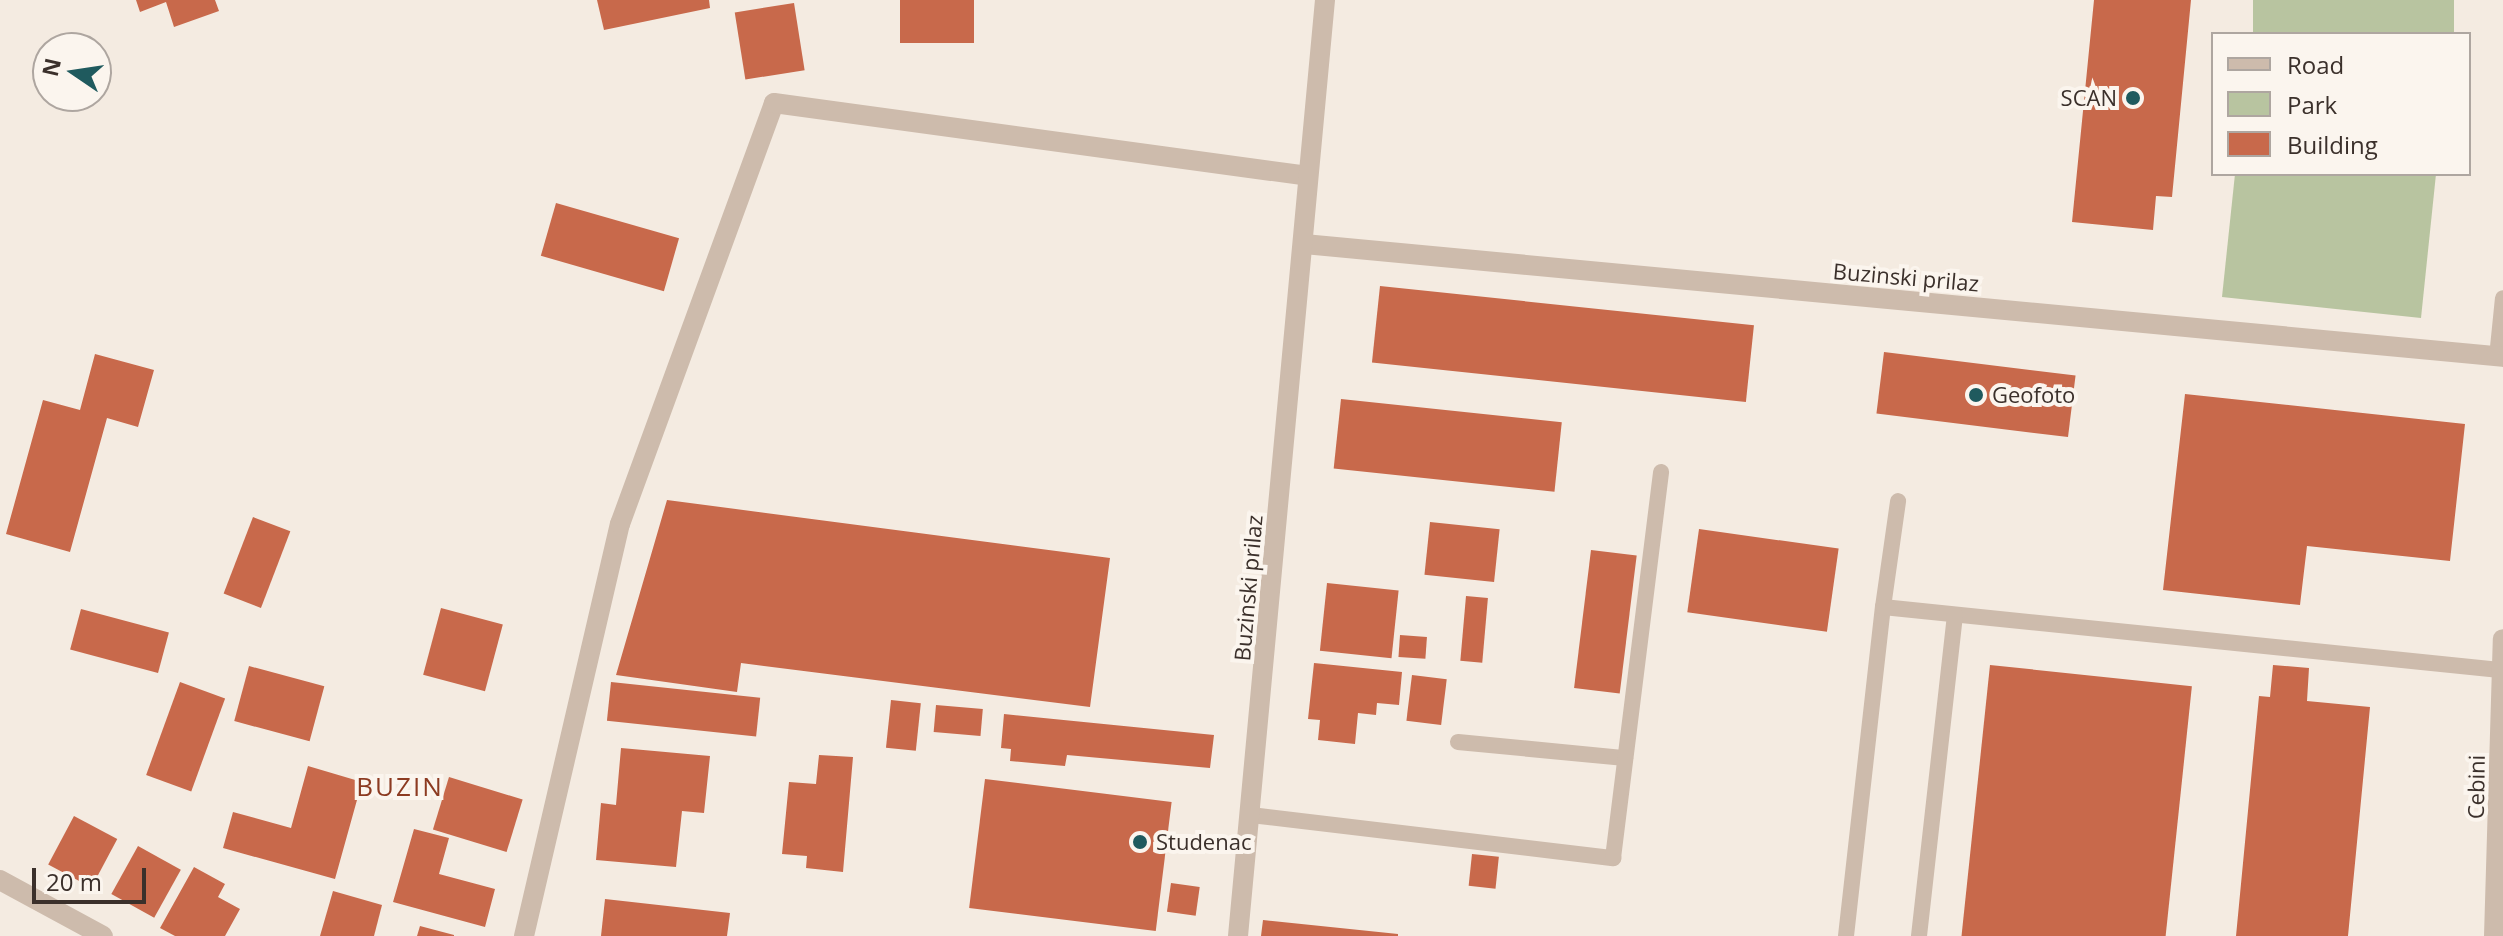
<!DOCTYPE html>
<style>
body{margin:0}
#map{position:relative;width:2503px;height:936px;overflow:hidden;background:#f4ebe1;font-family:"Open Sans",sans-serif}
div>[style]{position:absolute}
.green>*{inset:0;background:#b8c4a0;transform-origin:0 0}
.building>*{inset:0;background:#c8694b;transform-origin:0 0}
.service>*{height:16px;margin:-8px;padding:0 8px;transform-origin:8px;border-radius:8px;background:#cdbbac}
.minor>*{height:20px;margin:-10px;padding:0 10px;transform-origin:10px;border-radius:10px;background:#cdbbac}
.dots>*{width:22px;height:22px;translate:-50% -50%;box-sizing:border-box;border:4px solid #fbf5ee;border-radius:50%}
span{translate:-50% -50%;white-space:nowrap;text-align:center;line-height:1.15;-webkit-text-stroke:8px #fbf5ee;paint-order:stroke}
.poi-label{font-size:22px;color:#3b302b}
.right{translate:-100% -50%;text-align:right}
.left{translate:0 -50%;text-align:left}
.street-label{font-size:22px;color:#3b302b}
.quarter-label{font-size:26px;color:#8c3b22;letter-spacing:2px}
.legend{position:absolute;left:2211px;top:32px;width:260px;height:144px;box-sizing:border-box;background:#fbf5ee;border:2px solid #aea6a0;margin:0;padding:10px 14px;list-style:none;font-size:24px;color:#3b302b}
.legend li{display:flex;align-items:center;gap:16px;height:40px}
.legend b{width:40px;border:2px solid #aea6a0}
.north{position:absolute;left:32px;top:32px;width:80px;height:80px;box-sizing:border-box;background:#fbf5ee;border:2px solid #aea6a0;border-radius:50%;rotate:283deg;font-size:22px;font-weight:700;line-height:32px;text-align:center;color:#3b302b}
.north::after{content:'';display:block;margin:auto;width:28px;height:36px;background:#1f5a5e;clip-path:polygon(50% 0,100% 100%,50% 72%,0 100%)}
.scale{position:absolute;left:32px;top:868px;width:114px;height:36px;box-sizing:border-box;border:4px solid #3b302b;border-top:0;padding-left:10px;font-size:24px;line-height:28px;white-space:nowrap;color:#3b302b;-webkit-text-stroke:6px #fbf5ee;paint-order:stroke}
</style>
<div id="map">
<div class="green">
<i style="left:2253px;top:0;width:201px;height:34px"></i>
<i style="clip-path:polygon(2235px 174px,2436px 174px,2421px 318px,2222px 297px)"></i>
</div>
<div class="building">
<i style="clip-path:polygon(136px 0,215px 0,219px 11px,174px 27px,166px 2px,140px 12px)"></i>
<i style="clip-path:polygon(597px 0,709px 0,710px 8px,604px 30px)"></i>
<i style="left:900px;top:0;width:74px;height:43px"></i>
<i style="clip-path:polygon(2094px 0,2191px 0,2172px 197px,2156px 196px,2153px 230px,2072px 222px)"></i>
<i style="left:794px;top:3px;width:68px;height:60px;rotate:81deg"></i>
<i style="left:556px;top:203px;width:128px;height:55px;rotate:16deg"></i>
<i style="left:1380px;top:286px;width:376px;height:77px;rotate:6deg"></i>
<i style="left:1884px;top:352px;width:193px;height:62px;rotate:7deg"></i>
<i style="clip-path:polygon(95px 354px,154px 370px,138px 427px,107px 418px,70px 552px,6px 534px,43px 400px,80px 410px)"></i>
<i style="clip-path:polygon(2185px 394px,2465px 424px,2450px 561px,2307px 546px,2300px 605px,2163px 590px)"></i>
<i style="left:1341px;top:399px;width:222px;height:70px;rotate:6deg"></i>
<i style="clip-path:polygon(667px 500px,1110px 558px,1090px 707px,741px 663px,737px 692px,616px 675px)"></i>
<i style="left:253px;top:517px;width:40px;height:82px;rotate:21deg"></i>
<i style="left:1430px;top:522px;width:70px;height:53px;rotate:6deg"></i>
<i style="left:1699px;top:529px;width:141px;height:84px;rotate:8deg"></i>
<i style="left:1591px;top:550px;width:46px;height:139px;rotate:7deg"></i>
<i style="left:1327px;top:583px;width:72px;height:68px;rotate:6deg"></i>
<i style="left:1466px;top:596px;width:22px;height:65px;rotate:5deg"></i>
<i style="left:441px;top:608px;width:64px;height:69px;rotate:15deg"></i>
<i style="left:81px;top:609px;width:91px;height:42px;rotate:15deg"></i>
<i style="left:1400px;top:635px;width:27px;height:22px;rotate:4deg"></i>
<i style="clip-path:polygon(1314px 663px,1402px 672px,1399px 705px,1377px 703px,1376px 715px,1358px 713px,1355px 744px,1318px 740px,1320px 720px,1308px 719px)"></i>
<i style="left:1990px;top:665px;width:203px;height:273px;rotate:6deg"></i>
<i style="clip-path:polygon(2273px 665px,2309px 668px,2307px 701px,2370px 707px,2348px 936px,2236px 936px,2259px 696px,2270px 697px)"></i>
<i style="left:249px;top:666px;width:78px;height:57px;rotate:15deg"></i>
<i style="left:1412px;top:675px;width:35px;height:46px;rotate:7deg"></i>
<i style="left:180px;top:682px;width:48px;height:99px;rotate:20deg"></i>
<i style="left:611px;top:682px;width:150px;height:39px;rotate:6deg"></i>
<i style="left:891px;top:700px;width:30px;height:48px;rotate:6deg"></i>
<i style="left:936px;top:705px;width:47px;height:27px;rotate:5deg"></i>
<i style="clip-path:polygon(1004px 714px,1214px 735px,1210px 768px,1067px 755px,1065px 766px,1010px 761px,1011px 749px,1001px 748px)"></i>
<i style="clip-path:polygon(621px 748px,710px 756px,704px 813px,682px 811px,676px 867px,596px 860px,601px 803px,616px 805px)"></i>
<i style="clip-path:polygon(819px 755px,853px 757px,843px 872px,806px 868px,807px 856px,782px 854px,789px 782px,816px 784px)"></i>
<i style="clip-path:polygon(308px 766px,362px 782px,335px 879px,223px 848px,233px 812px,291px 828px)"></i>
<i style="left:449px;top:777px;width:77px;height:55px;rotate:17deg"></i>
<i style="left:985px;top:779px;width:188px;height:130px;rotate:7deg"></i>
<i style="left:74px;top:816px;width:49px;height:55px;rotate:28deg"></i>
<i style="clip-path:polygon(414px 829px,449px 838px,439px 874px,495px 889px,485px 927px,393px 902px)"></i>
<i style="left:138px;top:846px;width:49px;height:55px;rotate:29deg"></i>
<i style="left:1472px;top:854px;width:27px;height:32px;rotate:6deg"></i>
<i style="clip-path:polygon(194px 867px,225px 884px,218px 897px,240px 909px,225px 936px,175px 936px,160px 928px)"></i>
<i style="left:1171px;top:883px;width:29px;height:29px;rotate:8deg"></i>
<i style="clip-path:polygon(333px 891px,382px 905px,374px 936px,320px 936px)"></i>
<i style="clip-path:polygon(605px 899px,730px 913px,727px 936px,601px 936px)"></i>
<i style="clip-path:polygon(1263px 920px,1398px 934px,1398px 936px,1261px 936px)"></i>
<i style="clip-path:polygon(420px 926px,454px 935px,454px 936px,417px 936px)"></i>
</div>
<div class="service">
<i style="left:2497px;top:357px;width:59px;rotate:-84.2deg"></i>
<i style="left:1883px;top:607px;width:107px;rotate:-81.9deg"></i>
<i style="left:1458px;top:742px;width:168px;rotate:5.5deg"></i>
<i style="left:1251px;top:815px;width:365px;rotate:6.8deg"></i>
<i style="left:1613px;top:858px;width:389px;rotate:-82.9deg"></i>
<i style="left:1846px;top:936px;width:331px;rotate:-83.6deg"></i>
<i style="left:1883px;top:607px;width:620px;rotate:5.83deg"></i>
<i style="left:1919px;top:936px;width:323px;rotate:-83.6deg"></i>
</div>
<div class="minor">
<i style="left:1304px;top:244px;width:1204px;rotate:5.38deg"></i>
<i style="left:0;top:880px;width:117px;rotate:28.5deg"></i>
<i style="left:524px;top:936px;width:423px;rotate:-76.9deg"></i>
<i style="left:620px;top:524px;width:448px;rotate:-69.9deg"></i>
<i style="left:774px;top:103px;width:539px;rotate:7.78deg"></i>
<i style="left:1238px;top:936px;width:940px;rotate:-84.69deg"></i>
<i style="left:2494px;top:936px;width:297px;rotate:-88.3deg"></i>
</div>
<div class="dots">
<i style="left:2133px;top:98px;background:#1f5a5e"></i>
<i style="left:1976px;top:395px;background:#1f5a5e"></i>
<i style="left:1140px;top:842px;background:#1f5a5e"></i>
</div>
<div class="poi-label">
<span class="right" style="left:2117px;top:98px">SCAN</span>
<span class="left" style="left:1992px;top:395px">Geofoto</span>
<span class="left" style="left:1156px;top:842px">Studenac</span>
</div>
<div class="street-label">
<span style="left:1906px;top:277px;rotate:5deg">Buzinski prilaz</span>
<span style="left:1248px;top:588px;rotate:-85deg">Buzinski prilaz</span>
<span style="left:2476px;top:787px;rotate:-89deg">Cebini</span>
</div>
<div class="quarter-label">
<span style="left:400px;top:787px">BUZIN</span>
</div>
<ul class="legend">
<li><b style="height:10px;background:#cdbbac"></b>Road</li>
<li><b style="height:22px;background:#b8c4a0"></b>Park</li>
<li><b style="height:22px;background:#c8694b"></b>Building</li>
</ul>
<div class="north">N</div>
<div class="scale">20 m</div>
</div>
